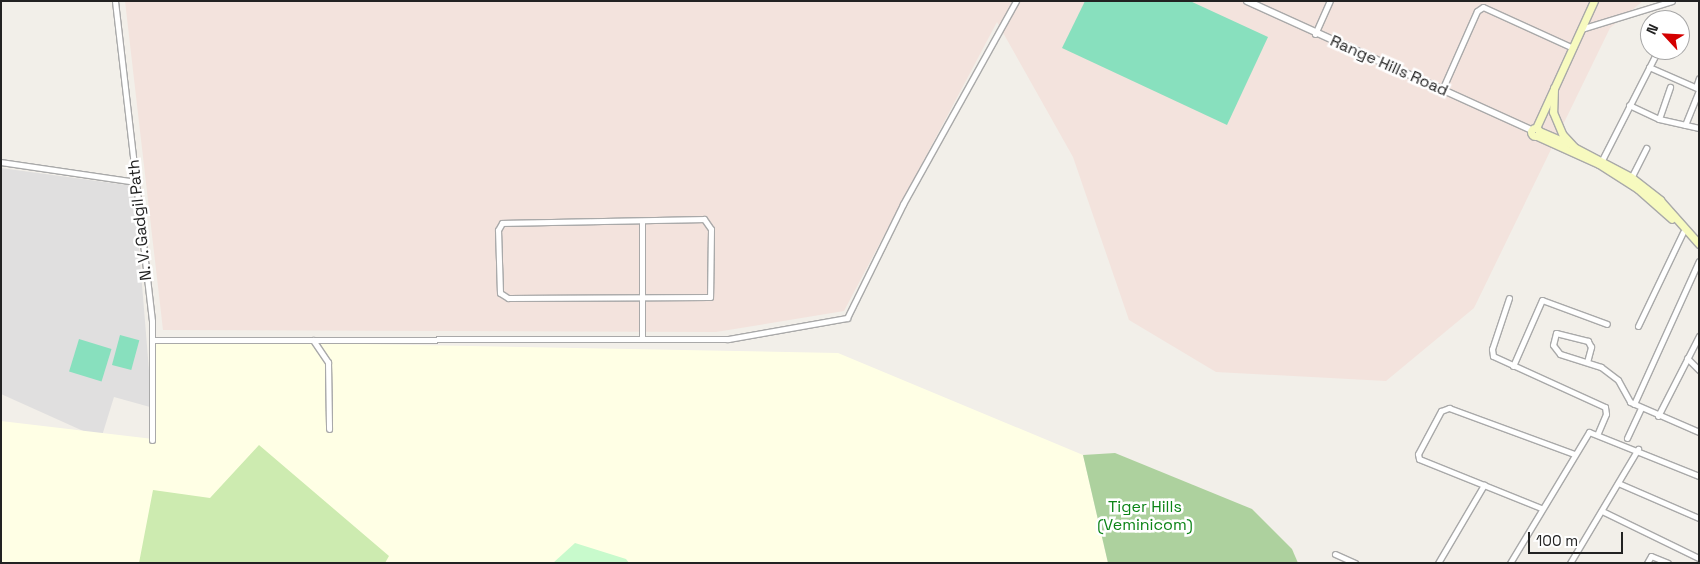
<!DOCTYPE html>
<style>
body{margin:0}
#map{position:relative;width:1700px;height:564px;overflow:hidden;background:#f2efe9;font-family:"Space Grotesk",sans-serif}
div>[style]{position:absolute}
.residential>*{inset:0;background:#e0dfdf}
.education>*{inset:0;background:#ffffe5}
.military>*{inset:0;background:#f3e3dd}
.grass>*{inset:0;background:#cdebb0}
.forest>*{inset:0;background:#add19e}
.park>*{inset:0;background:#c8facc}
.pitch>*{inset:0;background:#88e0be;transform-origin:0 0}
.roads{filter:drop-shadow(1px 0 #a9a9a9) drop-shadow(-1px 0 #a9a9a9) drop-shadow(0 1px #a9a9a9) drop-shadow(0 -1px #a9a9a9)}
.minor>*{height:5px;margin:-2.5px;padding:0 2.5px;transform-origin:2.5px;border-radius:2.5px;background:#fff}
.tertiary>*{height:6px;margin:-3px;padding:0 3px;transform-origin:3px;border-radius:3px;background:#fff}
.secondary>*{height:7px;margin:-3.5px;padding:0 3.5px;transform-origin:3.5px;border-radius:3.5px;background:#f7fabf}
.secondary>.ring{margin:-3.5px;padding:0;box-sizing:content-box;background:none;border:7px solid #f7fabf;border-radius:50%}
span{translate:-50% -50%;white-space:nowrap;text-align:center;line-height:1.15;-webkit-text-stroke:5px #fff;paint-order:stroke}
.street-label{font-size:16px;color:#222}
.park-label{font-size:16px;color:#0c8416}
.frame{position:absolute;inset:0;border:2px solid #222;pointer-events:none}
.north{position:absolute;left:1640px;top:10px;width:50px;height:50px;box-sizing:border-box;background:#fff;border:1px solid #a7a7a7;border-radius:50%;rotate:295deg;font-size:14px;font-weight:700;line-height:20px;text-align:center;color:#222}
.north::after{content:'';display:block;margin:auto;width:18px;height:22px;background:#d40000;clip-path:polygon(50% 0,100% 100%,50% 72%,0 100%)}
.scale{position:absolute;left:1528px;top:532px;width:95px;height:22px;box-sizing:border-box;border:2px solid #222;border-top:0;padding-left:6px;font-size:15px;line-height:18px;white-space:nowrap;color:#222;-webkit-text-stroke:4px #fff;paint-order:stroke}
</style>
<div id="map">
<div class="residential">
<i style="clip-path:polygon(1px 168px,134px 186px,151px 395px,150px 407px,114px 397px,101px 439px,1px 394px)"></i>
</div>
<div class="education">
<i style="clip-path:polygon(152px 340px,838px 353px,1083px 455px,1108px 563px,1px 563px,1px 421px,153px 439px)"></i>
</div>
<div class="military">
<i style="clip-path:polygon(125px 1px,1643px 1px,1610px 28px,1474px 308px,1386px 381px,1216px 372px,1129px 320px,1073px 157px,997px 22px,844px 311px,716px 332px,163px 330px)"></i>
</div>
<div class="grass">
<i style="clip-path:polygon(259px 445px,389px 556px,385px 563px,139px 563px,153px 490px,210px 498px)"></i>
</div>
<div class="forest">
<i style="clip-path:polygon(1115px 453px,1252px 509px,1292px 549px,1298px 563px,1108px 563px,1083px 455px)"></i>
</div>
<div class="park">
<i style="clip-path:polygon(575px 543px,626px 559px,629px 563px,553px 563px)"></i>
</div>
<div class="pitch">
<i style="clip-path:polygon(1085px 1px,1190px 1px,1268px 37px,1227px 125px,1062px 48px)"></i>
<i style="left:120px;top:335px;width:20px;height:31px;rotate:15deg"></i>
<i style="left:79px;top:339px;width:34px;height:34px;rotate:17deg"></i>
</div>
<div class="roads">
<div class="minor">
<i style="left:115px;top:1px;width:322px;rotate:83.4deg"></i>
<i style="left:152px;top:321px;width:119px;rotate:90deg"></i>
<i style="left:1581px;top:29px;width:95px;rotate:-17.1deg"></i>
<i style="left:1315px;top:34px;width:36px;rotate:-66deg"></i>
<i style="left:1649px;top:67px;width:55px;rotate:23.7deg"></i>
<i style="left:1696px;top:87px;width:9px;rotate:-72deg"></i>
<i style="left:1442px;top:90px;width:86px;rotate:-66.1deg"></i>
<i style="left:1477px;top:11px;width:7px;rotate:-34deg"></i>
<i style="left:1483px;top:7px;width:99px;rotate:24.5deg"></i>
<i style="left:1629px;top:105px;width:33px;rotate:25deg"></i>
<i style="left:1659px;top:119px;width:41px;rotate:12.7deg"></i>
<i style="left:1659px;top:119px;width:34px;rotate:-71deg"></i>
<i style="left:1685px;top:125px;width:37px;rotate:-68deg"></i>
<i style="left:1px;top:162px;width:136px;rotate:8.4deg"></i>
<i style="left:1600px;top:164px;width:128px;rotate:-63deg"></i>
<i style="left:1630px;top:180px;width:36px;rotate:-63deg"></i>
<i style="left:704px;top:219px;width:12px;rotate:55deg"></i>
<i style="left:711px;top:229px;width:68px;rotate:90.8deg"></i>
<i style="left:710px;top:297px;width:202px;rotate:179.7deg"></i>
<i style="left:508px;top:298px;width:9px;rotate:-148deg"></i>
<i style="left:500px;top:293px;width:63px;rotate:-91.8deg"></i>
<i style="left:498px;top:230px;width:8px;rotate:-60deg"></i>
<i style="left:502px;top:223px;width:202px;rotate:-1.1deg"></i>
<i style="left:642px;top:221px;width:118px;rotate:90deg"></i>
<i style="left:1509px;top:298px;width:54px;rotate:108.4deg"></i>
<i style="left:1492px;top:349px;width:7px;rotate:82deg"></i>
<i style="left:1493px;top:356px;width:123px;rotate:24.5deg"></i>
<i style="left:1605px;top:407px;width:7px;rotate:82deg"></i>
<i style="left:1606px;top:414px;width:21px;rotate:113deg"></i>
<i style="left:1638px;top:326px;width:104px;rotate:-64.4deg"></i>
<i style="left:152px;top:340px;width:576px;rotate:-0.1deg"></i>
<i style="left:728px;top:339px;width:121px;rotate:-10deg"></i>
<i style="left:847px;top:318px;width:127px;rotate:-63.8deg"></i>
<i style="left:903px;top:204px;width:232px;rotate:-60.9deg"></i>
<i style="left:313px;top:340px;width:27px;rotate:56deg"></i>
<i style="left:328px;top:362px;width:67px;rotate:89.1deg"></i>
<i style="left:1687px;top:358px;width:17px;rotate:45deg"></i>
<i style="left:1587px;top:362px;width:16px;rotate:-75deg"></i>
<i style="left:1591px;top:347px;width:7px;rotate:-117deg"></i>
<i style="left:1588px;top:341px;width:33px;rotate:-166deg"></i>
<i style="left:1556px;top:333px;width:12px;rotate:104deg"></i>
<i style="left:1553px;top:345px;width:11px;rotate:52deg"></i>
<i style="left:1560px;top:354px;width:43px;rotate:17.6deg"></i>
<i style="left:1601px;top:367px;width:21px;rotate:37deg"></i>
<i style="left:1618px;top:380px;width:25px;rotate:61deg"></i>
<i style="left:1630px;top:402px;width:75px;rotate:23.5deg"></i>
<i style="left:1513px;top:366px;width:72px;rotate:-66.3deg"></i>
<i style="left:1542px;top:300px;width:69px;rotate:20.3deg"></i>
<i style="left:1634px;top:404px;width:157px;rotate:-65.6deg"></i>
<i style="left:1658px;top:416px;width:90px;rotate:-62.9deg"></i>
<i style="left:1627px;top:438px;width:33px;rotate:-65deg"></i>
<i style="left:1618px;top:483px;width:88px;rotate:23.4deg"></i>
<i style="left:1541px;top:508px;width:131px;rotate:-158.1deg"></i>
<i style="left:1419px;top:459px;width:5px;rotate:-101deg"></i>
<i style="left:1418px;top:454px;width:49px;rotate:-61.9deg"></i>
<i style="left:1441px;top:411px;width:9px;rotate:-21deg"></i>
<i style="left:1449px;top:408px;width:133px;rotate:20.2deg"></i>
<i style="left:1602px;top:511px;width:108px;rotate:25.9deg"></i>
<i style="left:1335px;top:554px;width:22px;rotate:24deg"></i>
<i style="left:1438px;top:563px;width:91px;rotate:-59.5deg"></i>
<i style="left:1510px;top:563px;width:153px;rotate:-58.9deg"></i>
<i style="left:1589px;top:432px;width:118px;rotate:21.8deg"></i>
<i style="left:1570px;top:563px;width:133px;rotate:-59.2deg"></i>
<i style="left:1647px;top:563px;width:8px;rotate:-60deg"></i>
<i style="left:1651px;top:556px;width:18px;rotate:22deg"></i>
</div>
<div class="tertiary">
<i style="left:1247px;top:1px;width:312px;rotate:24.4deg"></i>
</div>
<div class="secondary">
<i style="left:1554px;top:88px;width:24px;rotate:92deg"></i>
<i style="left:1553px;top:112px;width:25px;rotate:67deg"></i>
<i style="left:1563px;top:135px;width:16px;rotate:47deg"></i>
<i style="left:1574px;top:147px;width:64px;rotate:27.8deg"></i>
<i style="left:1631px;top:177px;width:37px;rotate:38deg"></i>
<i style="left:1660px;top:200px;width:59px;rotate:48.4deg"></i>
<i class="ring" style="left:1531px;top:128px;width:1px;height:1px"></i>
<i style="left:1536px;top:128px;width:140px;rotate:-65.5deg"></i>
<i style="left:1539px;top:131px;width:33px;rotate:23deg"></i>
<i style="left:1537px;top:136px;width:68px;rotate:24.3deg"></i>
<i style="left:1599px;top:164px;width:46px;rotate:32.7deg"></i>
<i style="left:1638px;top:189px;width:45px;rotate:41.4deg"></i>
</div>
</div>
<div class="street-label">
<span style="left:1389px;top:66px;rotate:24deg">Range Hills Road</span>
<span style="left:140px;top:220px;rotate:-96deg">N. V. Gadgil Path</span>
</div>
<div class="park-label">
<span style="left:1145px;top:516px">Tiger Hills<br>(Veminicom)</span>
</div>
<div class="frame"></div>
<div class="north">N</div>
<div class="scale">100 m</div>
</div>
